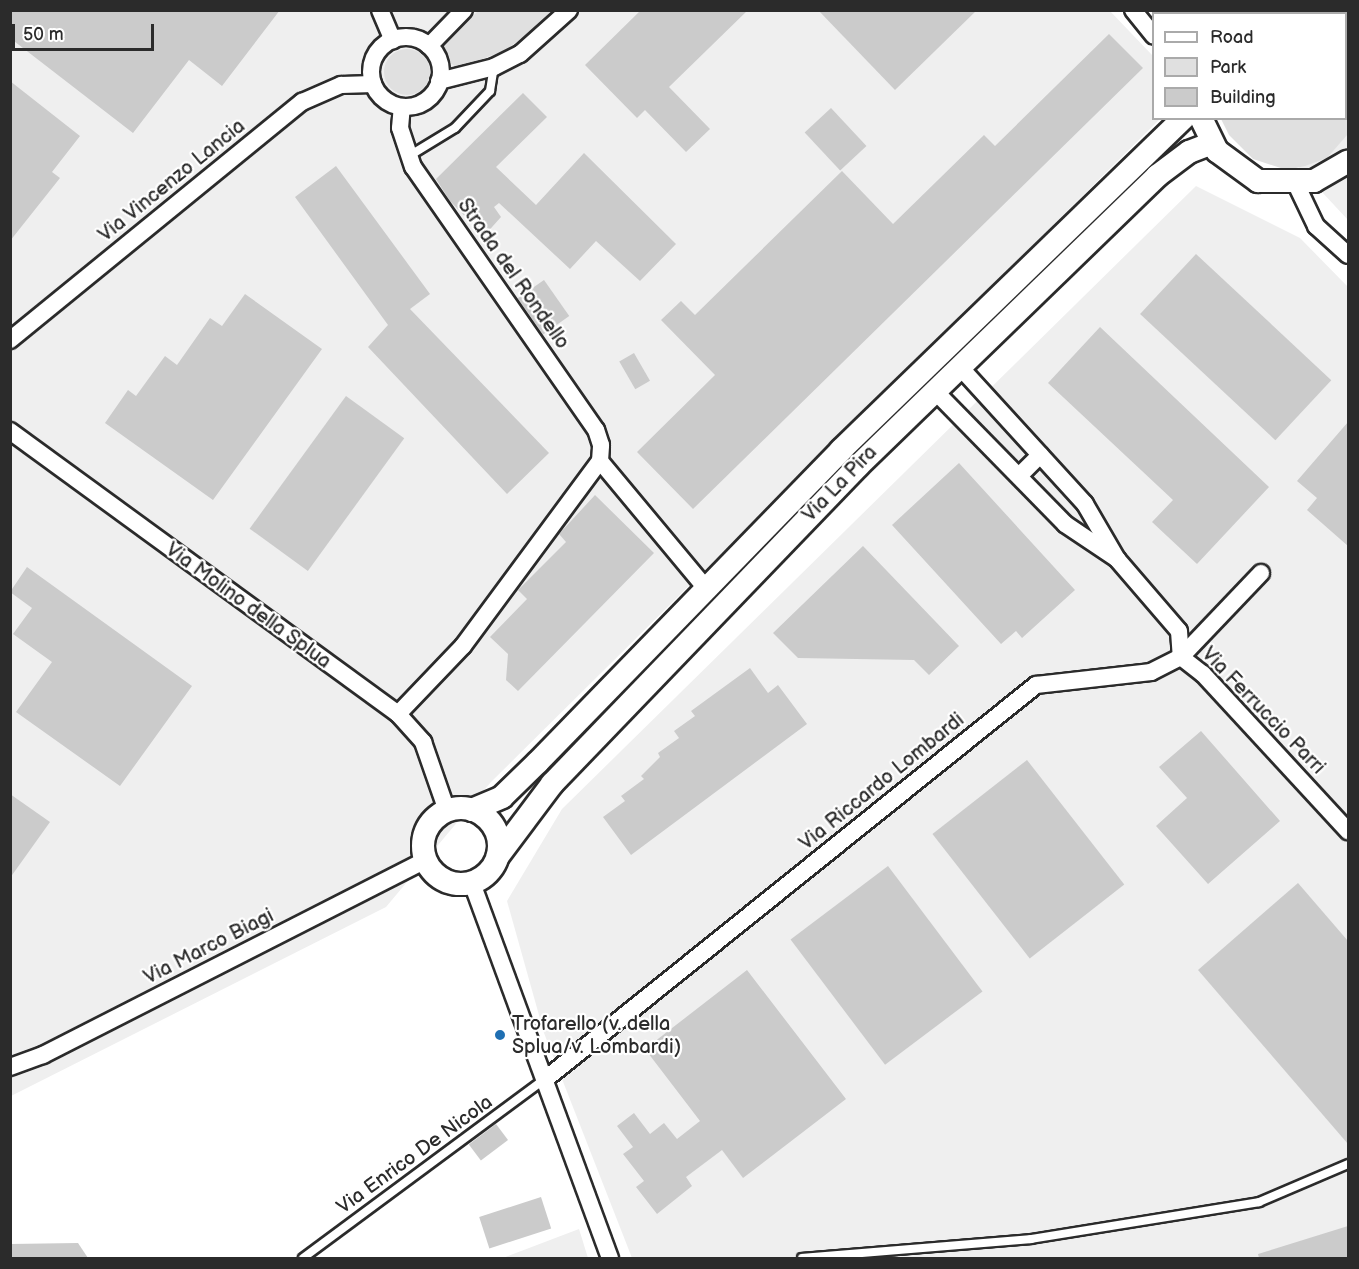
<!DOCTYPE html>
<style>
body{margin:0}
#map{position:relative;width:1359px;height:1269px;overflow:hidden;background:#fff;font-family:"Balsamiq Sans",sans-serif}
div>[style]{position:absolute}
.built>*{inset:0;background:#efefef}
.green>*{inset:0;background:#e0e0e0}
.round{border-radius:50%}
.building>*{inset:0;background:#cbcbcb;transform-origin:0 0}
.roads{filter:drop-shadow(2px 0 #2b2b2b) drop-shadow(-2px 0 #2b2b2b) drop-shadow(0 2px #2b2b2b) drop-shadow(0 -2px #2b2b2b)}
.lane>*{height:8px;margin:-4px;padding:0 4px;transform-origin:4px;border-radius:4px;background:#fff}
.street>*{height:16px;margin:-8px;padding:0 8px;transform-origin:8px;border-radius:8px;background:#fff}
.street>.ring{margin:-8px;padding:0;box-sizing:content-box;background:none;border:16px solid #fff;border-radius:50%}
.secondary>*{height:22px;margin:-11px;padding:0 11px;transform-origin:11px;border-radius:11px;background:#fff}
.secondary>.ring{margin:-11px;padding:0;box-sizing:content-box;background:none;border:22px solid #fff;border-radius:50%}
.dots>*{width:16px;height:16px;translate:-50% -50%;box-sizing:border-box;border:3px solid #fff;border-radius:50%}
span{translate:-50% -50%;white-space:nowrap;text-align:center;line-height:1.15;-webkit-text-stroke:4.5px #fff;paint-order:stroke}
.street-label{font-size:20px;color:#2b2b2b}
.poi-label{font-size:20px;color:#2b2b2b}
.left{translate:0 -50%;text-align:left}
.frame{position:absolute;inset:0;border:12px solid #2b2b2b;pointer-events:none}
.legend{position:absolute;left:1152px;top:12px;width:195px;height:108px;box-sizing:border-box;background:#fff;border:2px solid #aaa;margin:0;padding:8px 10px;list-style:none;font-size:18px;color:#2b2b2b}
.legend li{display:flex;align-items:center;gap:12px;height:30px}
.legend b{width:30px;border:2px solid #aaa}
.scale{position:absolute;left:12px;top:24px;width:142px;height:27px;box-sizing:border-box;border:3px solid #2b2b2b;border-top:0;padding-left:8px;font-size:18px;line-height:21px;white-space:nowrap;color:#2b2b2b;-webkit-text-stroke:4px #fff;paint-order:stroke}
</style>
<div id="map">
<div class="built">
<i style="clip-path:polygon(1109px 10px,1153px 56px,1154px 118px,1160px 119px,491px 782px,386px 907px,11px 1096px,11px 11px)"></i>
<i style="clip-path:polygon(1158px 11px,1348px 11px,1348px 220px,1254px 119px,1346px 118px,1346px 14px)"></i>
<i style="clip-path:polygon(1196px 186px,1300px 238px,1348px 287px,1348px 1258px,632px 1258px,544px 1033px,507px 901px,562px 809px)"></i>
<i style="clip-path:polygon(579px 1229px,588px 1258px,503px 1258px)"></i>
</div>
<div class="green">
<i style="clip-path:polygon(1264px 10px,1348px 11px,1348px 134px,1327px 158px,1305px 166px,1287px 170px,1253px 159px,1229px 135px,1221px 119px,1346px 118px,1346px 14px)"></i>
<i style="clip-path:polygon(478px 11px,557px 11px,506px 50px,458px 68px,447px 61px,443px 46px)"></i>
<i class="round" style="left:384px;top:49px;width:46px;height:46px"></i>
</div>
<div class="building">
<i style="clip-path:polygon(10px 10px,280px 10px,222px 86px,189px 60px,133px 133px,10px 38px)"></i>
<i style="clip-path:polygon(641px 10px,748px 10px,669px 87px,710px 129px,686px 152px,645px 110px,637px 118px,585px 65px)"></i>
<i style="clip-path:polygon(818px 10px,977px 10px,895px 90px)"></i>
<i style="clip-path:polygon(1109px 34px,1143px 68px,693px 509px,637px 452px,715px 375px,661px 320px,681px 301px,695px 315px,842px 171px,893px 224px,984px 135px,995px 146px)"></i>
<i style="clip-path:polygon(10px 81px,80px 136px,52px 172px,60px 178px,10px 241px)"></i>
<i style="clip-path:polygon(523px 93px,547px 117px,496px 167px,536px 205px,584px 153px,676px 244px,640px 281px,596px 241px,570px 269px,499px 203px,494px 207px,501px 217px,484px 236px,450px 201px,436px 179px)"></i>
<i style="left:831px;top:108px;width:52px;height:36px;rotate:47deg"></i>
<i style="clip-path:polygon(336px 166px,430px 294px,410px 309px,549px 453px,507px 494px,368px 347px,388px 325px,295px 197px)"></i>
<i style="left:1196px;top:254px;width:185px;height:82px;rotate:43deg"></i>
<i style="left:544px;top:280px;width:44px;height:32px;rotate:55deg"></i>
<i style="clip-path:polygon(245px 294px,322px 349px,213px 500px,105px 423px,128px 390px,136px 396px,165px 356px,177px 365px,210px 318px,222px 326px)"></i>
<i style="clip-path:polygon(1100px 327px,1269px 487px,1197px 564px,1152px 522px,1173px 500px,1048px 383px)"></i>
<i style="left:634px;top:353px;width:32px;height:17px;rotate:60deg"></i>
<i style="left:346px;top:396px;width:72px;height:164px;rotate:36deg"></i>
<i style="clip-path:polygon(1348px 422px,1348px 546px,1307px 510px,1317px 498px,1297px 481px)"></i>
<i style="clip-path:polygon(959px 463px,1075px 590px,1022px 638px,1016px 631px,1001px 644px,892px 525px)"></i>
<i style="clip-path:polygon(595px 495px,654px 553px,518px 691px,506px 680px,508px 654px,490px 637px,527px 599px,518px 590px,566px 542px,559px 534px)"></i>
<i style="clip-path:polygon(863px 546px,959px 646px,929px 675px,914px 660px,798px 658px,773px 633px)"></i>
<i style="clip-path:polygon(27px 567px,192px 686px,120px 786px,16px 712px,52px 662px,13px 634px,32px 608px,10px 592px)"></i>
<i style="clip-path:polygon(750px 668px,768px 693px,778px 685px,807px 724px,631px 855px,603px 817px,625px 801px,621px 796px,644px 779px,641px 776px,660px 757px,658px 753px,679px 738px,674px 731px,695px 716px,691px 711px)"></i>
<i style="clip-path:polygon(1201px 731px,1280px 821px,1208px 884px,1156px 826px,1187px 798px,1159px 767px)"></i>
<i style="left:1027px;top:760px;width:158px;height:120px;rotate:52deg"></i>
<i style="clip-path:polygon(10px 794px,50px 822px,10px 878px)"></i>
<i style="left:888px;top:866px;width:157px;height:122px;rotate:53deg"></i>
<i style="clip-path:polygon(1298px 883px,1348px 941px,1348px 1144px,1198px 970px)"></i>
<i style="clip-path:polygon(747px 970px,846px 1099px,743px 1178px,722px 1150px,686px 1177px,692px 1186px,657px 1214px,636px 1187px,644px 1181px,623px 1154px,633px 1147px,617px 1126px,634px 1113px,650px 1134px,664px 1123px,677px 1139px,700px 1121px,645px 1049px)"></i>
<i style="left:496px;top:1124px;width:20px;height:34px;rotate:53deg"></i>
<i style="left:541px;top:1197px;width:33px;height:65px;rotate:72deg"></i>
<i style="clip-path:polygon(1348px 1226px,1348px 1258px,1259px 1258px,1258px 1254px)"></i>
<i style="clip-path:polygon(78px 1243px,88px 1258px,10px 1258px,10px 1244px)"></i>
</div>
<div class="roads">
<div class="lane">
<i style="left:409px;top:156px;width:54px;rotate:-31.3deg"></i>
<i style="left:455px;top:128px;width:51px;rotate:-46.6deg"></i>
<i style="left:490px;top:91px;width:24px;rotate:-81deg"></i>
<i style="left:303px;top:1258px;width:301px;rotate:-36.5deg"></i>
<i style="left:802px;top:1258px;width:230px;rotate:-4.7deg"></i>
<i style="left:1031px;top:1239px;width:231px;rotate:-9.2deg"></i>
<i style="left:1259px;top:1202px;width:97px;rotate:-23.1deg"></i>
</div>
<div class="street">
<i style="left:380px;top:10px;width:33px;rotate:67deg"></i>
<i style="left:1133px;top:10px;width:33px;rotate:51deg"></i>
<i class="ring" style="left:371px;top:37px;width:54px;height:54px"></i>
<i style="left:429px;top:46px;width:50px;rotate:-45.8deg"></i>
<i style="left:439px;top:81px;width:57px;rotate:-14.3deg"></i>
<i style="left:494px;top:67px;width:29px;rotate:-27deg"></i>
<i style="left:520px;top:54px;width:66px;rotate:-41.9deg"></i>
<i style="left:1296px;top:184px;width:47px;rotate:64.5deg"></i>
<i style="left:1316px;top:226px;width:43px;rotate:42.2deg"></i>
<i style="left:10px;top:340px;width:377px;rotate:-39.2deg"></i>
<i style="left:302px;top:102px;width:43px;rotate:-23.6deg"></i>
<i style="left:341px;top:85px;width:32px;rotate:-2deg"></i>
<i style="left:934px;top:390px;width:187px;rotate:45.6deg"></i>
<i style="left:1065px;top:524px;width:63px;rotate:33.9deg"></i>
<i style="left:1117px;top:559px;width:64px;rotate:-120.2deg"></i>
<i style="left:1085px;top:504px;width:187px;rotate:-132.4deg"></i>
<i style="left:10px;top:431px;width:480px;rotate:36.1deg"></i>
<i style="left:398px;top:714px;width:38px;rotate:48deg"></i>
<i style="left:423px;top:742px;width:73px;rotate:70.8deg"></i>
<i style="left:600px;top:461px;width:165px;rotate:50.2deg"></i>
<i style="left:1019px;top:476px;width:30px;rotate:-45deg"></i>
<i style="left:1117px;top:559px;width:95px;rotate:49.3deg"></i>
<i style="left:1179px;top:631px;width:26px;rotate:86deg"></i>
<i style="left:1181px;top:657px;width:28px;rotate:38deg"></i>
<i style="left:1203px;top:674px;width:214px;rotate:47.3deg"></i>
<i style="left:398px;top:714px;width:94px;rotate:-46.3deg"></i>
<i style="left:463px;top:646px;width:230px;rotate:-53.5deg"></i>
<i style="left:600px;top:461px;width:16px;rotate:-86deg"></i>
<i style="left:601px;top:445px;width:16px;rotate:-108deg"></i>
<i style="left:596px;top:430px;width:320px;rotate:-124.8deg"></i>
<i style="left:413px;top:167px;width:41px;rotate:-108.4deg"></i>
<i style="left:400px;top:128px;width:21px;rotate:-85deg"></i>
<i style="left:472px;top:883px;width:400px;rotate:69.8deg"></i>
<i style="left:10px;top:1067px;width:35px;rotate:-20deg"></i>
<i style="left:43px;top:1055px;width:429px;rotate:-27deg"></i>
<i style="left:548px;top:1077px;width:626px;rotate:-38.77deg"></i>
<i style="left:1036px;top:685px;width:116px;rotate:-6.4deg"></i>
<i style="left:1151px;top:672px;width:34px;rotate:-27deg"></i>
<i style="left:1181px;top:657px;width:116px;rotate:-46.4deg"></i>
</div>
<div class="secondary">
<i style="left:1246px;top:14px;width:4px;rotate:-63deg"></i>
<i style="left:1201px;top:118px;width:37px;rotate:64deg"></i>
<i style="left:1217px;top:151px;width:51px;rotate:36.2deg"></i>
<i style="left:1258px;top:181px;width:56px"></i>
<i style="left:1314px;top:181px;width:39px;rotate:-30deg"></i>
<i class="ring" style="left:423px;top:808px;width:54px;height:54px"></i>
<i style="left:472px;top:810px;width:33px;rotate:-23deg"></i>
<i style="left:502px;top:797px;width:50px;rotate:-44.2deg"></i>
<i style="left:538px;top:762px;width:435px;rotate:-45.8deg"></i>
<i style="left:841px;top:450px;width:477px;rotate:-44.1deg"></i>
<i style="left:498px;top:856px;width:90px;rotate:-53.1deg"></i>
<i style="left:552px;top:784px;width:441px;rotate:-46.1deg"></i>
<i style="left:858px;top:466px;width:417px;rotate:-44.1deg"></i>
<i style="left:1157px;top:176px;width:40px;rotate:-37deg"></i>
<i style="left:1189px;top:152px;width:25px;rotate:-21deg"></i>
</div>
</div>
<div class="dots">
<i style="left:500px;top:1035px;background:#1f6fb2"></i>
</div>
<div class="street-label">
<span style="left:172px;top:181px;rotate:-39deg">Via Vincenzo Lancia</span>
<span style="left:513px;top:274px;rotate:55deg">Strada del Rondello</span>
<span style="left:840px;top:484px;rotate:-46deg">Via La Pira</span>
<span style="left:248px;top:606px;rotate:36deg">Via Molino della Splua</span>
<span style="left:1263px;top:711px;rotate:46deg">Via Ferruccio Parri</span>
<span style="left:882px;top:782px;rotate:-39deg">Via Riccardo Lombardi</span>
<span style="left:209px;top:947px;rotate:-27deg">Via Marco Biagi</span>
<span style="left:415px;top:1155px;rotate:-36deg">Via Enrico De Nicola</span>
</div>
<div class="poi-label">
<span class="left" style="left:512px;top:1036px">Trofarello (v. della<br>Splua/v. Lombardi)</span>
</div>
<div class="frame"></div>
<ul class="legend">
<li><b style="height:8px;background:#fff"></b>Road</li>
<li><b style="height:16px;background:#e0e0e0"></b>Park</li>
<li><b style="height:16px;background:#cbcbcb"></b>Building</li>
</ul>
<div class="scale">50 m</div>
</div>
